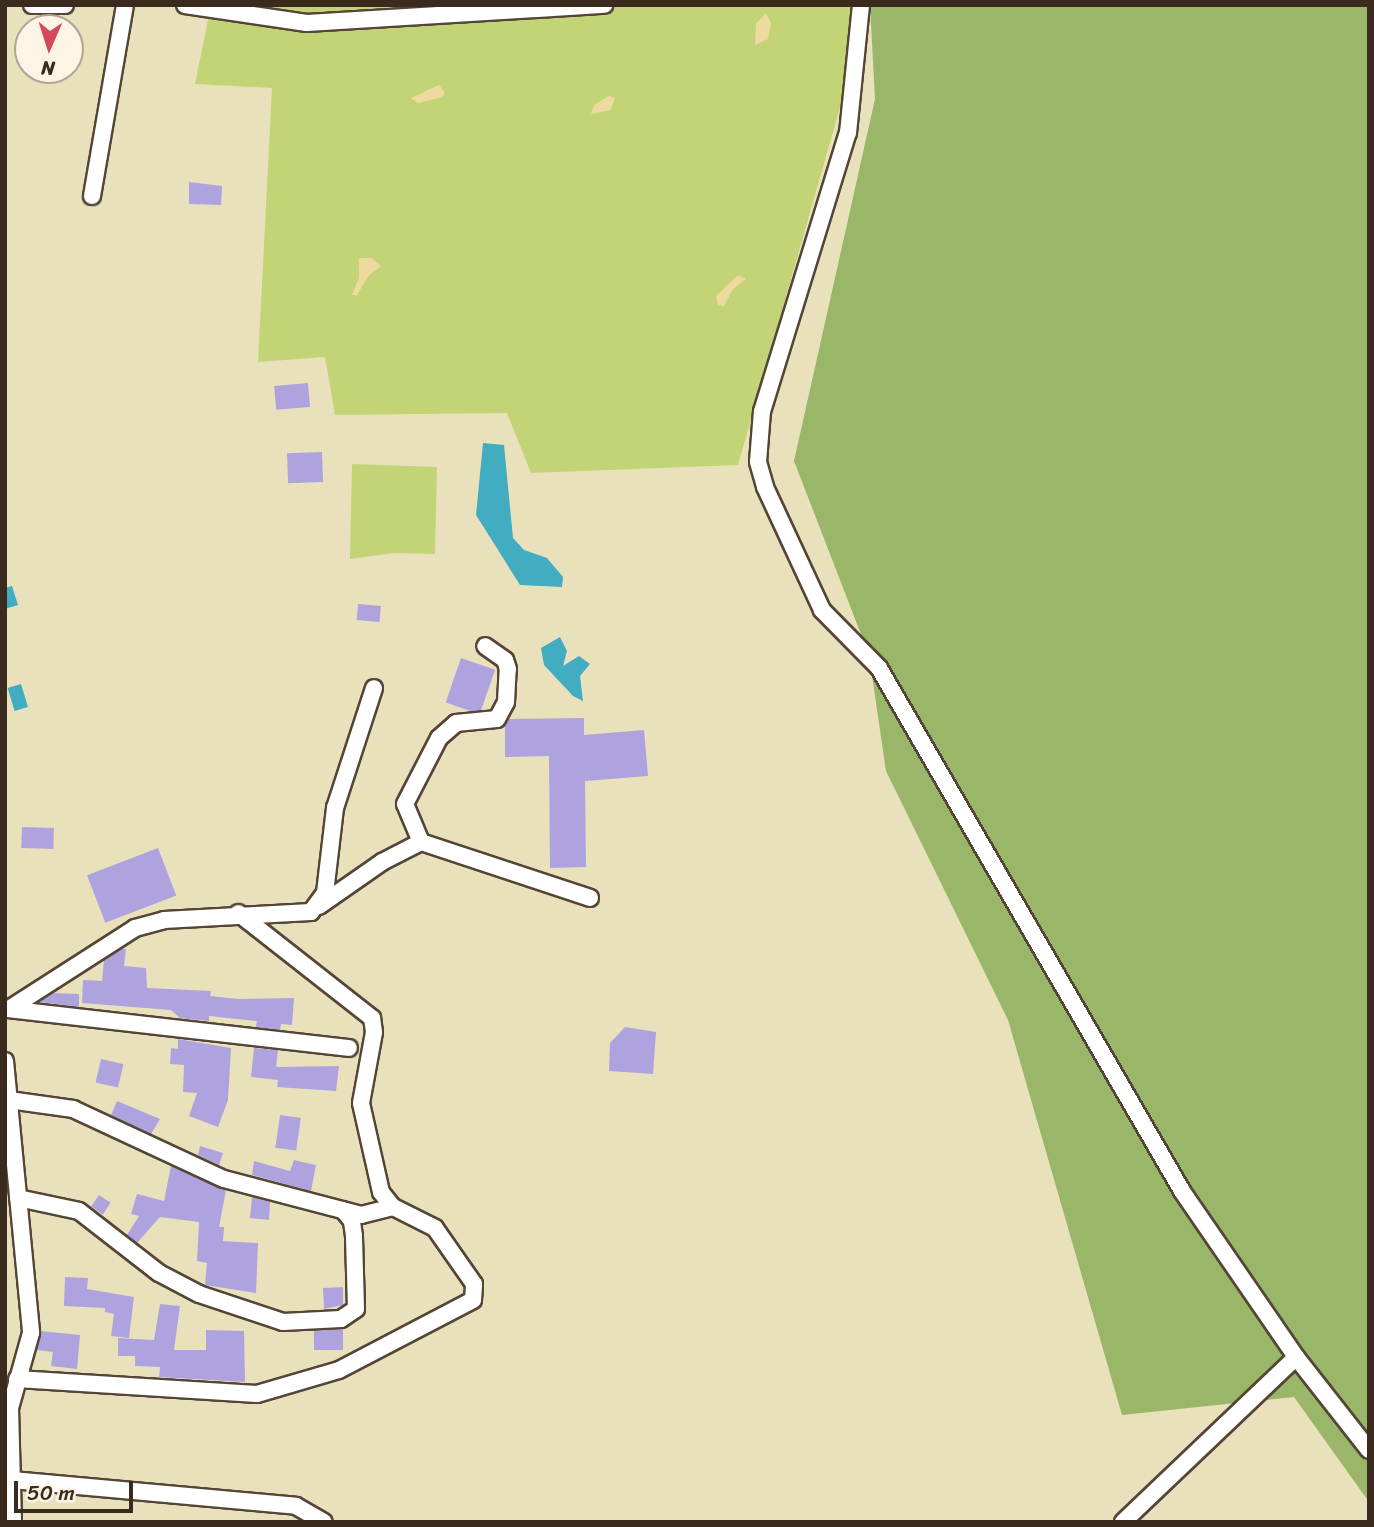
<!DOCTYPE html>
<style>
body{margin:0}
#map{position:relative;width:1374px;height:1527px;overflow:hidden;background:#e9e1bc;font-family:Sriracha,sans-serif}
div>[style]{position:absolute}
.green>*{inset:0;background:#c3d477}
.forest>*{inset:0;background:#9ab668}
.sand>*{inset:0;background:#eeda9e}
.water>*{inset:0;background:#42acc1;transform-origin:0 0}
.building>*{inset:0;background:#afa3df;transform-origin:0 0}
.roads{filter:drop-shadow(2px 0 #554536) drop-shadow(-2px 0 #554536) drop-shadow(0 2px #554536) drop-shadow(0 -2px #554536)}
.minor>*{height:16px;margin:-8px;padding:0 8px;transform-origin:8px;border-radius:8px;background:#fff}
span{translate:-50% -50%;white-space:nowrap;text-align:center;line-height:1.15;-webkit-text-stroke:7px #fcf5e5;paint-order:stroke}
.frame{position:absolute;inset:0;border:7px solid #3b2a1e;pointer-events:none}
.north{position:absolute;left:14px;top:14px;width:70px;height:70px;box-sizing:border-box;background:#fcf5e5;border:2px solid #afa495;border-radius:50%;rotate:183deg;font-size:19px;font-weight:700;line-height:28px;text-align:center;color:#3b2a1e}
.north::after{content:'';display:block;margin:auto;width:24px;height:32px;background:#d1495b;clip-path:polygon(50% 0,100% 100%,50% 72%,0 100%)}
.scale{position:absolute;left:14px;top:1481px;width:119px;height:32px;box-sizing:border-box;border:4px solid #3b2a1e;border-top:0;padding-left:9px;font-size:21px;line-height:24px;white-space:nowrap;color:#3b2a1e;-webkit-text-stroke:5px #fcf5e5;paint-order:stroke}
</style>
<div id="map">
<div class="green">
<i style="clip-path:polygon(211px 5px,851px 5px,845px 90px,738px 465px,531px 473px,507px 413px,335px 415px,325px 357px,258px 362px,272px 88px,195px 84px)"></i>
<i style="clip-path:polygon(352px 464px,437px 467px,435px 554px,394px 553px,350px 559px)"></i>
</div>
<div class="forest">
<i style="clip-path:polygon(870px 5px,1369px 5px,1369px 1502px,1294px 1397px,1122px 1415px,1008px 1020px,886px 771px,869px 655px,794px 461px,875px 99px)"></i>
</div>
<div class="sand">
<i style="clip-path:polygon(766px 13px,771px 23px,768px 39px,755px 45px,756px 24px)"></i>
<i style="clip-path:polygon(439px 85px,445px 92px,442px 97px,418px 103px,411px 98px)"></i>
<i style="clip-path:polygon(609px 96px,615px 98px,610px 110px,591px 114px,594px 105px)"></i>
<i style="clip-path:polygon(359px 258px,372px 258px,381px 266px,369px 275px,357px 295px,352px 295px,359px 278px)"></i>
<i style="clip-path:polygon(738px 275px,746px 279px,733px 289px,724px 306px,718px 305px,716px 296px)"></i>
</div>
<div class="water">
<i style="clip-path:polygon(483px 443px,504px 445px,513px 538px,524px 550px,547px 558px,563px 577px,562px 587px,520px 585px,476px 515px)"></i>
<i style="clip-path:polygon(12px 586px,18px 605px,5px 609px,5px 588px)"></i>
<i style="clip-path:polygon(560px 637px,567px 651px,563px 666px,579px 656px,590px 664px,580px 676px,583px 701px,573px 696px,544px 665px,541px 648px)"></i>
<i style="left:21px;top:684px;width:24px;height:14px;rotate:73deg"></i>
</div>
<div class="building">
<i style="clip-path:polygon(189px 182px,222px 186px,221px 205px,189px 204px)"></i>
<i style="left:308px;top:383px;width:24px;height:34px;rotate:85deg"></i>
<i style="left:322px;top:452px;width:30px;height:35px;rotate:88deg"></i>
<i style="left:358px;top:604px;width:23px;height:16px;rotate:5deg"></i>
<i style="left:461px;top:658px;width:36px;height:47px;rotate:19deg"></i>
<i style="clip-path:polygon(584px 718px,584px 735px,644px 730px,648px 776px,585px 781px,586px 867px,550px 868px,549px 756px,505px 757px,505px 726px,509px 719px)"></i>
<i style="left:22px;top:827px;width:32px;height:21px;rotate:2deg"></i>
<i style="left:158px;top:848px;width:51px;height:76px;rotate:69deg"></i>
<i style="clip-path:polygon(122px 949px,126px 949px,124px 966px,146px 968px,147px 988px,211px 991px,210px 996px,238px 999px,294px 998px,292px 1025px,281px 1024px,280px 1030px,256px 1027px,257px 1021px,209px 1016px,209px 1021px,180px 1018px,171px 1010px,82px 1003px,83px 980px,102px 981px,104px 960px)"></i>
<i style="clip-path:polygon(54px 993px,79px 994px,79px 1007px,39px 1002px)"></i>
<i style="clip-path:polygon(625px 1027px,656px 1032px,653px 1074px,609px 1071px,610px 1043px)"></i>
<i style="clip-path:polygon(178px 1039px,231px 1048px,228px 1100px,218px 1127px,189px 1116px,197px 1093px,183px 1092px,184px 1065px,170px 1064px,171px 1048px,178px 1049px)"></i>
<i style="clip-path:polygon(254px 1048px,278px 1050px,276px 1067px,339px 1066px,336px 1091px,277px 1087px,278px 1080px,251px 1077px)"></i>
<i style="left:101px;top:1059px;width:23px;height:24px;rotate:13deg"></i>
<i style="clip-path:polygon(117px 1101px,160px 1119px,151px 1134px,111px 1115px)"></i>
<i style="left:280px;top:1115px;width:21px;height:33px;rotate:8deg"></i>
<i style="clip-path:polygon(200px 1146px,223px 1153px,219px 1165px,198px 1155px)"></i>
<i style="clip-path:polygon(294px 1160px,316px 1165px,311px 1191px,252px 1175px,254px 1161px,290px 1171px)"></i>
<i style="clip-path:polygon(171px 1166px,226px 1190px,219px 1227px,224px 1227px,223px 1241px,258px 1243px,256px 1293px,205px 1285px,207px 1263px,197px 1261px,199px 1222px,160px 1217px,137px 1243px,127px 1235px,139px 1216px,131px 1214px,137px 1194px,164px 1201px)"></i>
<i style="left:99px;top:1195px;width:14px;height:14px;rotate:34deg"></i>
<i style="clip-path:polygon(252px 1197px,270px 1202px,269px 1220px,250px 1218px)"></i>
<i style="clip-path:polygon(65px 1277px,88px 1278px,87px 1289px,134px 1297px,129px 1338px,111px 1336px,114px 1314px,105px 1312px,105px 1308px,64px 1306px)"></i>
<i style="clip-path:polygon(343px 1287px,343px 1305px,324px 1309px,323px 1288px)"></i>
<i style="clip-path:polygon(160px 1304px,180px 1306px,174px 1350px,206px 1350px,206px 1330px,244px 1331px,245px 1382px,159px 1377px,160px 1367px,135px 1366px,135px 1356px,118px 1356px,118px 1338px,154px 1340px)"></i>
<i style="left:343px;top:1329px;width:21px;height:29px;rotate:90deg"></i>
<i style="clip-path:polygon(41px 1331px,80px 1335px,77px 1369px,51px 1366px,53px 1352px,37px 1350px)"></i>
</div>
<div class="roads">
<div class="minor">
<i style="left:32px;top:5px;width:33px"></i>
<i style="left:185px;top:5px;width:123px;rotate:8.4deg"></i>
<i style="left:307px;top:23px;width:298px;rotate:-3.5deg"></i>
<i style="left:861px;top:5px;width:128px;rotate:95.8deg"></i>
<i style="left:848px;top:132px;width:292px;rotate:107.1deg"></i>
<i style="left:762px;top:411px;width:51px;rotate:94.5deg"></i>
<i style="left:758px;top:462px;width:26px;rotate:74deg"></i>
<i style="left:765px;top:487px;width:136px;rotate:65.1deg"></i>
<i style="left:822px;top:610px;width:81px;rotate:45.5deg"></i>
<i style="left:879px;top:668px;width:604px;rotate:59.91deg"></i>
<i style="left:1182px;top:1191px;width:201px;rotate:55.5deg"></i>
<i style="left:1296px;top:1357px;width:118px;rotate:51.9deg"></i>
<i style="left:92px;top:196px;width:194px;rotate:-80.2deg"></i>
<i style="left:421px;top:842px;width:41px;rotate:-112.8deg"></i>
<i style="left:405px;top:804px;width:74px;rotate:-62.7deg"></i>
<i style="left:439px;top:738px;width:23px;rotate:-41deg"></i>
<i style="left:456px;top:723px;width:41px;rotate:-5.6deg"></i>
<i style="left:497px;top:719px;width:19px;rotate:-62deg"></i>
<i style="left:506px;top:702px;width:33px;rotate:-87deg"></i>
<i style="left:508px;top:669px;width:9px;rotate:-108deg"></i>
<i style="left:505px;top:660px;width:24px;rotate:-145deg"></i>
<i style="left:319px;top:906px;width:77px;rotate:-34.9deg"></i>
<i style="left:382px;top:862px;width:44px;rotate:-27.1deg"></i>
<i style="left:421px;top:842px;width:178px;rotate:18.3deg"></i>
<i style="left:7px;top:1009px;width:344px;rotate:6.5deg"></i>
<i style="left:9px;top:1009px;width:150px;rotate:-32.7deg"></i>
<i style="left:135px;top:928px;width:30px;rotate:-15deg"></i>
<i style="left:164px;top:920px;width:147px;rotate:-3.1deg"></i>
<i style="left:311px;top:912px;width:24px;rotate:-54deg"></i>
<i style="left:325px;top:893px;width:86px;rotate:-83.3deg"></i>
<i style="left:335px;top:808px;width:126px;rotate:-72deg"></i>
<i style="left:5px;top:1061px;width:273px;rotate:84.5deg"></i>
<i style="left:31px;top:1333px;width:78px;rotate:105.6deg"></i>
<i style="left:10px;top:1408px;width:114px;rotate:88.5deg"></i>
<i style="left:9px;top:1100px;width:65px;rotate:8deg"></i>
<i style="left:73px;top:1109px;width:166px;rotate:24.9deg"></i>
<i style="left:224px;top:1179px;width:142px;rotate:14.7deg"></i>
<i style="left:361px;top:1215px;width:33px;rotate:-14deg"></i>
<i style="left:18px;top:1198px;width:62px;rotate:12deg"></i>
<i style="left:79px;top:1211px;width:101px;rotate:37.8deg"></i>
<i style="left:159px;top:1273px;width:45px;rotate:27.7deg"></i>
<i style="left:199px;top:1294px;width:89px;rotate:18.4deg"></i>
<i style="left:283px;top:1322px;width:58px;rotate:-3deg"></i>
<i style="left:341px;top:1319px;width:18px;rotate:-34deg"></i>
<i style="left:356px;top:1309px;width:73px;rotate:-91.6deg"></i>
<i style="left:354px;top:1236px;width:15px;rotate:-98deg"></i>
<i style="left:352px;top:1221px;width:14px;rotate:-129deg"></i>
<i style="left:17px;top:1379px;width:240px;rotate:3.6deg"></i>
<i style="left:257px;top:1394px;width:85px;rotate:-16.3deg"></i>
<i style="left:339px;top:1370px;width:151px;rotate:-27.6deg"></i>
<i style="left:473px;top:1300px;width:16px;rotate:-86deg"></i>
<i style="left:474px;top:1284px;width:68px;rotate:-124.9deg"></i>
<i style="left:435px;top:1228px;width:47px;rotate:-153.4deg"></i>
<i style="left:393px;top:1207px;width:19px;rotate:-129deg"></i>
<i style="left:381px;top:1192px;width:91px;rotate:-102.7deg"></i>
<i style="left:361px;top:1103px;width:72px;rotate:-79.6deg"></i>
<i style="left:374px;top:1032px;width:14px;rotate:-98deg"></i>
<i style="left:372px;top:1018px;width:170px;rotate:-141.9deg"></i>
<i style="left:12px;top:1480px;width:285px;rotate:5.2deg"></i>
<i style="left:296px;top:1506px;width:32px;rotate:30deg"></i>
<i style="left:1123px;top:1522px;width:239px;rotate:-43.6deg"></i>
</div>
</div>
<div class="frame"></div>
<div class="north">N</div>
<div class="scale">50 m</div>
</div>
